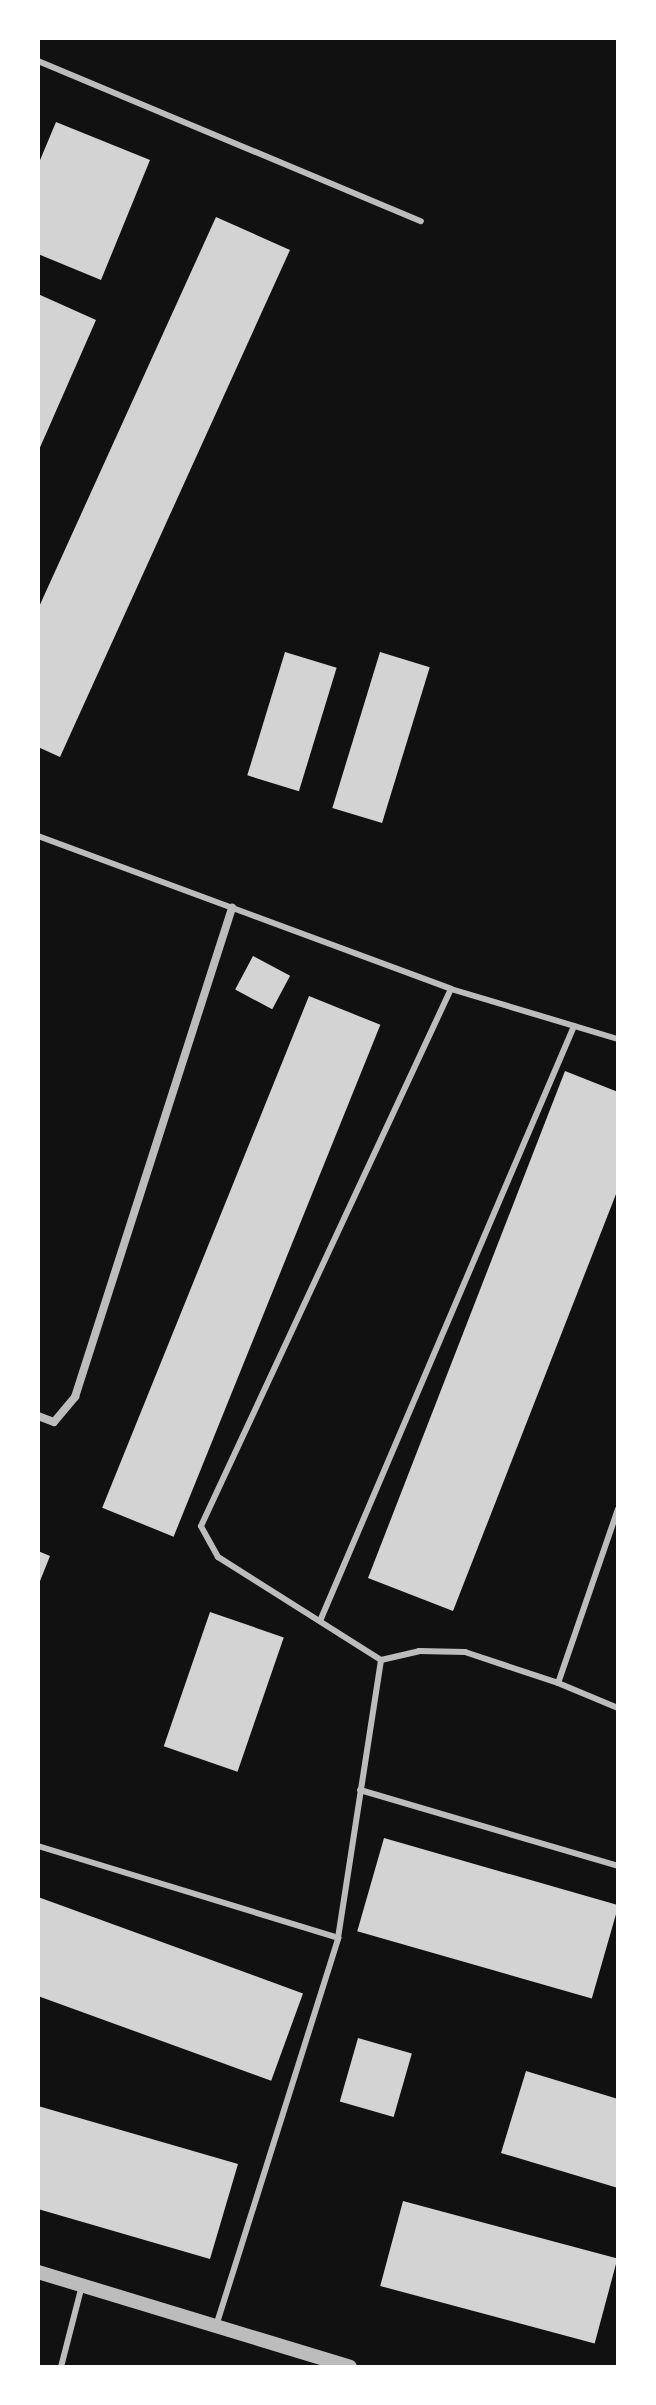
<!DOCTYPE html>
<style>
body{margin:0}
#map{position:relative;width:656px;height:2405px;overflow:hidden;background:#111;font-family:Montserrat,sans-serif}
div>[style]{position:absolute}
.building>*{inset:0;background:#d3d3d3;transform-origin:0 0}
.service>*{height:6px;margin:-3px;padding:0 3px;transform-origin:3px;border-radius:3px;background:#bcbcbc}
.minor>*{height:8px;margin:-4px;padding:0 4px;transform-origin:4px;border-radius:4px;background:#bcbcbc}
.tertiary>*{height:14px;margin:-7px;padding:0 7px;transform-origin:7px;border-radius:7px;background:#bcbcbc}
span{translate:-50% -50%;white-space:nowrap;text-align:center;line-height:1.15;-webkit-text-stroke:6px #fff;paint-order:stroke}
.frame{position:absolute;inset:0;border:40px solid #fff;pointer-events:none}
</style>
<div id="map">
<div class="building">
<i style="clip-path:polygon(56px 122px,150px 160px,101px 280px,38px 254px,38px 165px)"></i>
<i style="clip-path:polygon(216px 217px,290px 250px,60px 757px,38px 747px,38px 609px)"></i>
<i style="clip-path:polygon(38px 294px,96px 320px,38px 452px)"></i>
<i style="left:285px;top:652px;width:54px;height:129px;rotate:17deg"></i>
<i style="left:380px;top:652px;width:52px;height:163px;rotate:17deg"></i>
<i style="left:253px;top:956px;width:42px;height:38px;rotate:28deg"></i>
<i style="left:309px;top:996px;width:77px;height:552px;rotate:22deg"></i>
<i style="clip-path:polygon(565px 1071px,618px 1092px,618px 1189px,453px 1611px,368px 1578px)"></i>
<i style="clip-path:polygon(38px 1551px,50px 1556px,38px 1586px)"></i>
<i style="left:210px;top:1612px;width:78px;height:142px;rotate:19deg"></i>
<i style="left:384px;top:1838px;width:244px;height:97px;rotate:16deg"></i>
<i style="left:38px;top:1897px;width:282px;height:93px;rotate:20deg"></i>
<i style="left:358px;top:2038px;width:56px;height:66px;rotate:16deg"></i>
<i style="clip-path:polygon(526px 2071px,618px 2099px,618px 2188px,501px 2153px)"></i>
<i style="clip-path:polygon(38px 2106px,238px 2164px,210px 2259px,38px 2209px)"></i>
<i style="left:403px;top:2201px;width:222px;height:88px;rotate:15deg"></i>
</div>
<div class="service">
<i style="left:38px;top:61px;width:415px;rotate:22.7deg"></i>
<i style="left:38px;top:836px;width:440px;rotate:20.3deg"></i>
<i style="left:451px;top:989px;width:174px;rotate:16.7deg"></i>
<i style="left:618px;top:1509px;width:184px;rotate:109deg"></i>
<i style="left:558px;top:1683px;width:65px;rotate:22.6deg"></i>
<i style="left:320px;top:1621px;width:647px;rotate:-66.88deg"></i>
<i style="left:381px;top:1660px;width:193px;rotate:-147.7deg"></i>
<i style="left:218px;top:1557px;width:35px;rotate:-119deg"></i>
<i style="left:201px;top:1526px;width:592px;rotate:-65.04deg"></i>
<i style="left:360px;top:1790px;width:269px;rotate:16.4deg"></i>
<i style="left:38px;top:1846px;width:314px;rotate:17deg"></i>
<i style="left:216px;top:2326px;width:407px;rotate:-72.5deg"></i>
<i style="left:338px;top:1938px;width:281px;rotate:-81.2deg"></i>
<i style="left:381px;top:1660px;width:39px;rotate:-13deg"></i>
<i style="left:419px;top:1651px;width:46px;rotate:1.2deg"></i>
<i style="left:465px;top:1652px;width:98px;rotate:18.4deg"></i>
<i style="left:61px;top:2367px;width:85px;rotate:-75.6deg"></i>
</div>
<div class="minor">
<i style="left:38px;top:1416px;width:17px;rotate:21deg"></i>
<i style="left:54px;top:1422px;width:33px;rotate:-50deg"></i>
<i style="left:75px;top:1397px;width:514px;rotate:-72.2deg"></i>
</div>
<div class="tertiary">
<i style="left:38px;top:2272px;width:326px;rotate:16.9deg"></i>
</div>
<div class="frame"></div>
</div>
